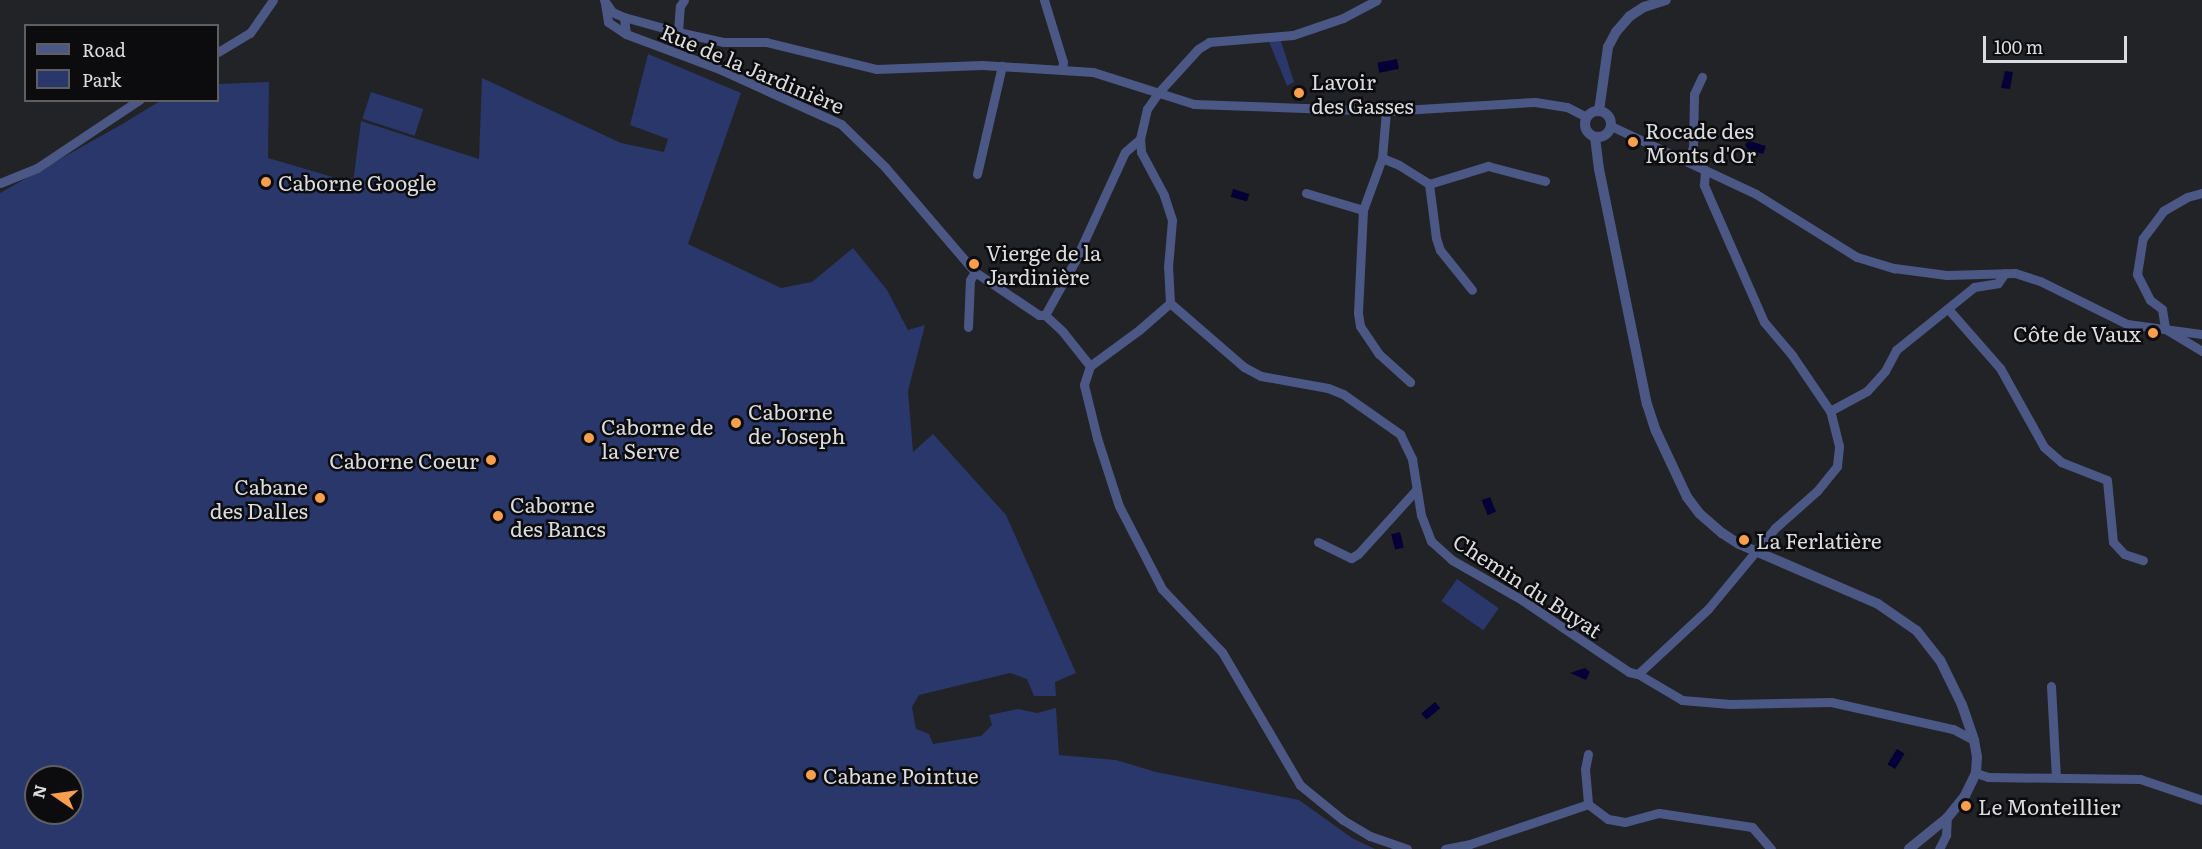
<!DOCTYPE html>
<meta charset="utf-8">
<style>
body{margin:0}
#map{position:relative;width:2202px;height:849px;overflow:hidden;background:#222327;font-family:Literata,serif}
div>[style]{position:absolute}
.green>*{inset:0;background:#29376b;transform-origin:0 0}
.water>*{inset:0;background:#040037;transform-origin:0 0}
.minor>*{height:9px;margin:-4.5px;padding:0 4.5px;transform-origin:4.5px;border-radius:4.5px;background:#4b5886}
.tertiary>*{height:10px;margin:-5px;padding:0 5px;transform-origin:5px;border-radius:5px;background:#4b5886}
.tertiary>.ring{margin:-5px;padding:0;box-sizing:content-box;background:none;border:10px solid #4b5886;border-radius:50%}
.dots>*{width:16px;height:16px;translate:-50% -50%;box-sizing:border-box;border:3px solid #0c0c0e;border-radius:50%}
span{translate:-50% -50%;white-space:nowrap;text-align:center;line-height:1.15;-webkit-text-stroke:5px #0c0c0e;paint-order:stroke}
.street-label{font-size:21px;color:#dbdcdf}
.poi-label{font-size:21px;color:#dbdcdf}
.left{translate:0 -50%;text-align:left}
.right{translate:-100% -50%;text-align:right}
.legend{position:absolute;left:24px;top:24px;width:195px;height:78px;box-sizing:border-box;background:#0c0c0e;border:2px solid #5f5f62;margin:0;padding:8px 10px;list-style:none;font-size:18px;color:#dbdcdf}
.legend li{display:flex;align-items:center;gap:12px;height:30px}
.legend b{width:30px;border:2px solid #5f5f62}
.north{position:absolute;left:24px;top:765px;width:60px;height:60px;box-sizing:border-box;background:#0c0c0e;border:2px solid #5f5f62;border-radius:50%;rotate:283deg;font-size:16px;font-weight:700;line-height:24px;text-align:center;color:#dbdcdf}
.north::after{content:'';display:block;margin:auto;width:21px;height:27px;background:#f99f4d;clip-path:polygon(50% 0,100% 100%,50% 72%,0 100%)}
.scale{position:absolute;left:1983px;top:36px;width:144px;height:27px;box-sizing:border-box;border:3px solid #dbdcdf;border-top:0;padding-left:8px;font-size:18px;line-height:21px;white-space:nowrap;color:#dbdcdf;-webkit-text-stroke:4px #0c0c0e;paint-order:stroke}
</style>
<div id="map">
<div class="green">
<i style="clip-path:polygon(1280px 38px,1294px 82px,1287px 86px,1268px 39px)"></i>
<i style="clip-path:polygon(evenodd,648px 54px,741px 93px,688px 244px,781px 288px,812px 282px,853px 248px,887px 290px,908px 330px,925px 325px,908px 391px,913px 452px,933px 434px,1006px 515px,1076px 673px,1055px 682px,1056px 696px,1034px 696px,1027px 679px,1010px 673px,919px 695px,912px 707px,916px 729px,929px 734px,933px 744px,981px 736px,992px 725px,989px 715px,1018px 709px,1037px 713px,1056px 708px,1059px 755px,1116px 760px,1156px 772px,1299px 800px,1352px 838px,1375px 849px,0 849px,0 193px,124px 123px,160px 101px,218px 100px,218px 84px,269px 82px,268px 158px,353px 183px,361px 121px,479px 159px,482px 78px,621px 143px,664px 152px,668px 139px,630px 125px,648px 54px,36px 777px,72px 777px,72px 813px,36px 813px,36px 777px)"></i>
<i style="left:371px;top:92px;width:55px;height:28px;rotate:18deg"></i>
<i style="left:1457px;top:579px;width:51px;height:27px;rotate:35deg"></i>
</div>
<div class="water">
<i style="left:1397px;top:59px;width:10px;height:20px;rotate:79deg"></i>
<i style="clip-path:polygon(2005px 71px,2013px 72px,2010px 89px,2001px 88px)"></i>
<i style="clip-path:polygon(1749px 141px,1766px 146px,1763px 154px,1747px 149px,1745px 144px)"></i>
<i style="left:1233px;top:189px;width:17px;height:8px;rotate:17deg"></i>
<i style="left:1490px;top:497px;width:16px;height:9px;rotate:68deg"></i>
<i style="left:1400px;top:532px;width:16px;height:9px;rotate:76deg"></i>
<i style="clip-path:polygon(1585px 668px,1590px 672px,1586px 680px,1570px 673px)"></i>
<i style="left:1435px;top:702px;width:8px;height:18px;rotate:50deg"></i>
<i style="left:1897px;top:749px;width:9px;height:18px;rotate:32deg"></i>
</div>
<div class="minor">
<i style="left:604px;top:0;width:14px;rotate:56deg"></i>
<i style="left:612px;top:12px;width:13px;rotate:23deg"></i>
<i style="left:624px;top:17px;width:56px;rotate:15.5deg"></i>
<i style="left:678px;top:32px;width:46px;rotate:12.5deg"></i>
<i style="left:723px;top:42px;width:43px"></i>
<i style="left:766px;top:42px;width:113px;rotate:13.8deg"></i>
<i style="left:876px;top:69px;width:106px;rotate:-2.2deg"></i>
<i style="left:982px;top:65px;width:111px;rotate:3.6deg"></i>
<i style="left:1093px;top:72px;width:106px;rotate:17.6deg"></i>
<i style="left:1194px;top:104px;width:192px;rotate:2.1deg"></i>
<i style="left:1386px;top:111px;width:149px;rotate:-3.5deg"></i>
<i style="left:1535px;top:102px;width:32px;rotate:9deg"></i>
<i style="left:1567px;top:107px;width:22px;rotate:27deg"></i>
<i style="left:1044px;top:0;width:65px;rotate:73deg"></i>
<i style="left:1063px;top:62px;width:7px;rotate:98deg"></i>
<i style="left:605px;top:3px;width:19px;rotate:81deg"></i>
<i style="left:608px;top:22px;width:22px;rotate:34deg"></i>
<i style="left:626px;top:34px;width:17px;rotate:-97deg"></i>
<i style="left:678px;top:32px;width:26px;rotate:-86deg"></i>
<i style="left:680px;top:6px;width:7px;rotate:-56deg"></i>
<i style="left:626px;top:34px;width:99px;rotate:20.6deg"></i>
<i style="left:719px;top:69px;width:134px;rotate:24.3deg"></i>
<i style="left:841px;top:124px;width:62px;rotate:44.3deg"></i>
<i style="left:885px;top:167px;width:138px;rotate:49.4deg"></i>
<i style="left:975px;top:272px;width:77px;rotate:33.9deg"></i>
<i style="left:1039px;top:315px;width:6px"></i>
<i style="left:1045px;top:315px;width:25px;rotate:43deg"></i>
<i style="left:1063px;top:332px;width:43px;rotate:51.5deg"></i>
<i style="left:218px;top:52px;width:37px;rotate:-31deg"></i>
<i style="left:250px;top:33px;width:40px;rotate:-55.1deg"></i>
<i style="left:1386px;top:111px;width:47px;rotate:94.9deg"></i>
<i style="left:1382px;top:158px;width:55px;rotate:110.1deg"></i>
<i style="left:1363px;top:210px;width:103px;rotate:92.8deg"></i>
<i style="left:1358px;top:313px;width:13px;rotate:81deg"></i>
<i style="left:1360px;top:326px;width:34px;rotate:56deg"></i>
<i style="left:1379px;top:354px;width:42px;rotate:42.1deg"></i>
<i style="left:1611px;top:126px;width:160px;rotate:25.1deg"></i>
<i style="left:1756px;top:194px;width:119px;rotate:32deg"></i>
<i style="left:1857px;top:257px;width:39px;rotate:17deg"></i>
<i style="left:1894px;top:268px;width:53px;rotate:7.5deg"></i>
<i style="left:1947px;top:275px;width:68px;rotate:-1.7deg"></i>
<i style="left:2015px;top:273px;width:26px;rotate:18deg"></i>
<i style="left:2040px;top:281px;width:97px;rotate:26.3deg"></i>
<i style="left:2127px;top:324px;width:76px;rotate:7.6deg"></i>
<i style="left:1382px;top:158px;width:18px;rotate:22deg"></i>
<i style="left:1399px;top:165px;width:36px;rotate:32deg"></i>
<i style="left:1429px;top:184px;width:54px;rotate:82.6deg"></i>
<i style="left:1436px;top:238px;width:13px;rotate:72deg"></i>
<i style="left:1440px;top:250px;width:51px;rotate:51.3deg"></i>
<i style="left:1688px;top:162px;width:16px;rotate:-72deg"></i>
<i style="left:1693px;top:147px;width:53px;rotate:-88.9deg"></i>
<i style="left:1694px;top:94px;width:19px;rotate:-65deg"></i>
<i style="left:977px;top:174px;width:111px;rotate:-77deg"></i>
<i style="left:0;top:183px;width:40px;rotate:-22deg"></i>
<i style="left:37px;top:168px;width:123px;rotate:-33.7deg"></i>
<i style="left:1429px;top:184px;width:62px;rotate:-17deg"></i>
<i style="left:1488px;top:166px;width:59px;rotate:14.7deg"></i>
<i style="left:1306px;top:193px;width:59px;rotate:16.6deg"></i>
<i style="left:1170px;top:303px;width:98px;rotate:40.9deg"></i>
<i style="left:1244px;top:367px;width:19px;rotate:28deg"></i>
<i style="left:1261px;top:376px;width:68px;rotate:10.2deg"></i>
<i style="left:1328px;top:388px;width:16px;rotate:22deg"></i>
<i style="left:1343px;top:394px;width:70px;rotate:35.1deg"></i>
<i style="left:1400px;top:434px;width:28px;rotate:64deg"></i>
<i style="left:1412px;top:459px;width:57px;rotate:80.9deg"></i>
<i style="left:1421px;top:515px;width:28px;rotate:69deg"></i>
<i style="left:1431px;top:541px;width:28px;rotate:42deg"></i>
<i style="left:1452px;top:560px;width:81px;rotate:29.7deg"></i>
<i style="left:1522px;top:600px;width:129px;rotate:33.9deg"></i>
<i style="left:1629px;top:672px;width:9px;rotate:13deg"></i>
<i style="left:1638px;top:674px;width:51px;rotate:30.6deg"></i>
<i style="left:1682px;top:700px;width:48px;rotate:4.8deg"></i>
<i style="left:1730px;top:704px;width:101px;rotate:-1.1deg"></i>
<i style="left:1831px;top:702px;width:125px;rotate:12.5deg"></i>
<i style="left:1953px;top:729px;width:24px;rotate:28deg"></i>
<i style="left:1949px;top:310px;width:77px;rotate:48.7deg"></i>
<i style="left:2000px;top:368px;width:90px;rotate:60.9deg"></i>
<i style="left:2044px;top:447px;width:23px;rotate:41deg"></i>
<i style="left:2061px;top:462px;width:49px;rotate:21.4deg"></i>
<i style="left:2107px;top:480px;width:62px;rotate:84.5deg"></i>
<i style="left:2113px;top:542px;width:16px;rotate:47deg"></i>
<i style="left:2124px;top:554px;width:20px;rotate:18deg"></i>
<i style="left:1045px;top:315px;width:62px;rotate:-60.9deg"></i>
<i style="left:1075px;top:261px;width:120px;rotate:-65.4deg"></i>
<i style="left:1125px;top:152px;width:20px;rotate:-41deg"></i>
<i style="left:968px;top:327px;width:47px;rotate:-87.6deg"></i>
<i style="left:970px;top:280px;width:9px;rotate:-58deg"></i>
<i style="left:2165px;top:328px;width:19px;rotate:-99deg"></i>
<i style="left:2162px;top:309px;width:15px;rotate:-143deg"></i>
<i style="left:2150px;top:300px;width:29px;rotate:-117deg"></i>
<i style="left:2137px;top:274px;width:36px;rotate:-81deg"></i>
<i style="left:2143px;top:238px;width:34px;rotate:-53deg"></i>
<i style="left:2163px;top:211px;width:28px;rotate:-30deg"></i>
<i style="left:2187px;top:197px;width:16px;rotate:-15deg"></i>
<i style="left:2167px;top:330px;width:41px;rotate:31deg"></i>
<i style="left:1090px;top:366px;width:20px;rotate:108deg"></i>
<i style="left:1084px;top:385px;width:55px;rotate:76.2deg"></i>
<i style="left:1097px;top:438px;width:71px;rotate:72.1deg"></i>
<i style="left:1119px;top:506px;width:93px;rotate:62.6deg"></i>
<i style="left:1162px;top:589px;width:87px;rotate:46.4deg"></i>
<i style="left:1222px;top:652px;width:154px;rotate:59.6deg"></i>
<i style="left:1300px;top:785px;width:55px;rotate:39.1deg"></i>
<i style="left:1343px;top:820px;width:31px;rotate:31deg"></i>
<i style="left:1370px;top:836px;width:39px;rotate:19deg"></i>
<i style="left:1090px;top:366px;width:61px;rotate:-36.3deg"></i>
<i style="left:1139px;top:330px;width:41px;rotate:-41.1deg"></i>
<i style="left:1170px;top:303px;width:36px;rotate:-93deg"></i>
<i style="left:1168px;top:267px;width:47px;rotate:-85.1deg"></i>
<i style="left:1172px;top:220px;width:26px;rotate:-108deg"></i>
<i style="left:1164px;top:195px;width:49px;rotate:-118.1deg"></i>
<i style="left:1141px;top:152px;width:13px;rotate:-94deg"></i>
<i style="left:1140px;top:139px;width:31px;rotate:-77deg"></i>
<i style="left:1147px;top:109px;width:19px;rotate:-55deg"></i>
<i style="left:1158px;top:93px;width:59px;rotate:-47.7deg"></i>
<i style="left:1198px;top:49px;width:13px;rotate:-32deg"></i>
<i style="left:1209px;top:42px;width:84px;rotate:-4.8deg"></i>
<i style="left:1293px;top:35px;width:53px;rotate:-18.8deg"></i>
<i style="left:1343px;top:18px;width:38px;rotate:-28deg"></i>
<i style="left:1830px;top:411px;width:42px;rotate:-28.4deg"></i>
<i style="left:1867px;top:391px;width:27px;rotate:-48deg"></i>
<i style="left:1885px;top:371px;width:24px;rotate:-62deg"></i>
<i style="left:1896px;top:350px;width:100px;rotate:-38.9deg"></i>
<i style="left:1974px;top:287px;width:24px;rotate:-9deg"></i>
<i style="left:1998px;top:283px;width:12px;rotate:-55deg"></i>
<i style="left:1318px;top:542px;width:37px;rotate:26deg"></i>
<i style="left:1351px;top:558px;width:8px;rotate:-30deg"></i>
<i style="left:1358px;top:554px;width:86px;rotate:-47.8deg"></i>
<i style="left:1638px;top:674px;width:96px;rotate:-42.9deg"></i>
<i style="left:1708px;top:609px;width:105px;rotate:-50.4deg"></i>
<i style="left:1775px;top:528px;width:56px;rotate:-41.4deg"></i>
<i style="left:1817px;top:491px;width:32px;rotate:-51deg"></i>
<i style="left:1837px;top:466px;width:20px;rotate:-84deg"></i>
<i style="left:1839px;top:446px;width:36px;rotate:-104deg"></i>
<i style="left:1830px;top:411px;width:68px;rotate:-124.2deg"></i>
<i style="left:1792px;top:355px;width:43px;rotate:-130.3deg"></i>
<i style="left:1764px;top:322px;width:150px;rotate:-113.7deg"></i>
<i style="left:1704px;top:185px;width:15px;rotate:-86deg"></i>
<i style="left:2051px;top:686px;width:91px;rotate:86.9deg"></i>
<i style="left:1588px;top:754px;width:15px;rotate:101deg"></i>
<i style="left:1585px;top:769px;width:35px;rotate:85deg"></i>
<i style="left:1976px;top:773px;width:13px;rotate:18deg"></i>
<i style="left:1988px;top:777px;width:152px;rotate:0.8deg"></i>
<i style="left:2140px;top:779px;width:65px;rotate:18.7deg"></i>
<i style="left:1445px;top:849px;width:25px;rotate:-11deg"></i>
<i style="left:1470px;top:844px;width:125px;rotate:-18.7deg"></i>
<i style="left:1588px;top:804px;width:25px;rotate:37deg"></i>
<i style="left:1608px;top:819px;width:17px;rotate:10deg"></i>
<i style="left:1625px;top:822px;width:35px;rotate:-15deg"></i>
<i style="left:1659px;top:813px;width:94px;rotate:8.6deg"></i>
<i style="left:1752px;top:827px;width:29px;rotate:49deg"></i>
<i style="left:1939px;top:849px;width:16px;rotate:-63deg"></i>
<i style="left:1946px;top:835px;width:17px;rotate:-87deg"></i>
</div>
<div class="tertiary">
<i class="ring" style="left:1585px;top:111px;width:16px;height:16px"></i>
<i style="left:1599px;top:111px;width:65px;rotate:-82deg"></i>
<i style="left:1608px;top:47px;width:17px;rotate:-62deg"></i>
<i style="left:1616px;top:32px;width:21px;rotate:-49deg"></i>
<i style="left:1630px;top:16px;width:17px;rotate:-33deg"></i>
<i style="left:1644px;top:7px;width:23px;rotate:-18deg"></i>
<i style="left:1595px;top:137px;width:32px;rotate:83deg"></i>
<i style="left:1599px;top:169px;width:240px;rotate:78.5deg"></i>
<i style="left:1647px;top:404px;width:28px;rotate:72deg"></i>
<i style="left:1656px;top:431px;width:73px;rotate:64.8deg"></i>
<i style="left:1687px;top:497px;width:21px;rotate:53deg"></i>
<i style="left:1700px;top:514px;width:29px;rotate:41deg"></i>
<i style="left:1722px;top:533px;width:20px;rotate:33deg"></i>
<i style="left:1739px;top:544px;width:151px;rotate:23.3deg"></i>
<i style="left:1878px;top:604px;width:47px;rotate:34.7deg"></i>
<i style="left:1917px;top:631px;width:37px;rotate:52deg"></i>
<i style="left:1940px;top:660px;width:50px;rotate:63.9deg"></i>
<i style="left:1962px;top:705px;width:37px;rotate:71deg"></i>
<i style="left:1974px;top:740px;width:17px;rotate:80deg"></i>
<i style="left:1977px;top:757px;width:16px;rotate:94deg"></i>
<i style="left:1976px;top:773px;width:25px;rotate:116deg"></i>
<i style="left:1965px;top:796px;width:28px;rotate:129deg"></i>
<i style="left:1947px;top:818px;width:49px;rotate:140.8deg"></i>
</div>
<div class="dots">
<i style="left:1299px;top:93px;background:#f99f4d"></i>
<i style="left:1633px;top:142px;background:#f99f4d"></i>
<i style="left:266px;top:182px;background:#f99f4d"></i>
<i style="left:974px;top:264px;background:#f99f4d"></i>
<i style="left:2153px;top:333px;background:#f99f4d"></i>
<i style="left:736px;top:423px;background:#f99f4d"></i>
<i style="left:589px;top:438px;background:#f99f4d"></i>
<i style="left:491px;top:460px;background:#f99f4d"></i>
<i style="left:320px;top:498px;background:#f99f4d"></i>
<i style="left:498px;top:516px;background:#f99f4d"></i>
<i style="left:1744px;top:540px;background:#f99f4d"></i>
<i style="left:811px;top:775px;background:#f99f4d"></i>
<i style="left:1966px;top:806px;background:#f99f4d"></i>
</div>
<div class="street-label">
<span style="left:753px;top:68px;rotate:23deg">Rue de la Jardinière</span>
<span style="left:1528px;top:585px;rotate:33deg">Chemin du Buyat</span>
</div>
<div class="poi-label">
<span class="left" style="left:1311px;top:93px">Lavoir<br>des Gasses</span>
<span class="left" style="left:1645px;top:142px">Rocade des<br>Monts d'Or</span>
<span class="left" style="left:278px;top:182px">Caborne Google</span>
<span class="left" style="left:986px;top:264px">Vierge de la<br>Jardinière</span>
<span class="right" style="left:2141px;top:333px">Côte de Vaux</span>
<span class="left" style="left:748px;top:423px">Caborne<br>de Joseph</span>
<span class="left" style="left:601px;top:438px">Caborne de<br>la Serve</span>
<span class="right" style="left:479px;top:460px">Caborne Coeur</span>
<span class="right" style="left:308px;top:498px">Cabane<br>des Dalles</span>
<span class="left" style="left:510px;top:516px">Caborne<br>des Bancs</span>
<span class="left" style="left:1756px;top:540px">La Ferlatière</span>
<span class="left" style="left:823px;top:775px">Cabane Pointue</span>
<span class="left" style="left:1978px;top:806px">Le Monteillier</span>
</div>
<ul class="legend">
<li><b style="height:8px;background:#4b5886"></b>Road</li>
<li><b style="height:16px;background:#29376b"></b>Park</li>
</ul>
<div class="north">N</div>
<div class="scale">100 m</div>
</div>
